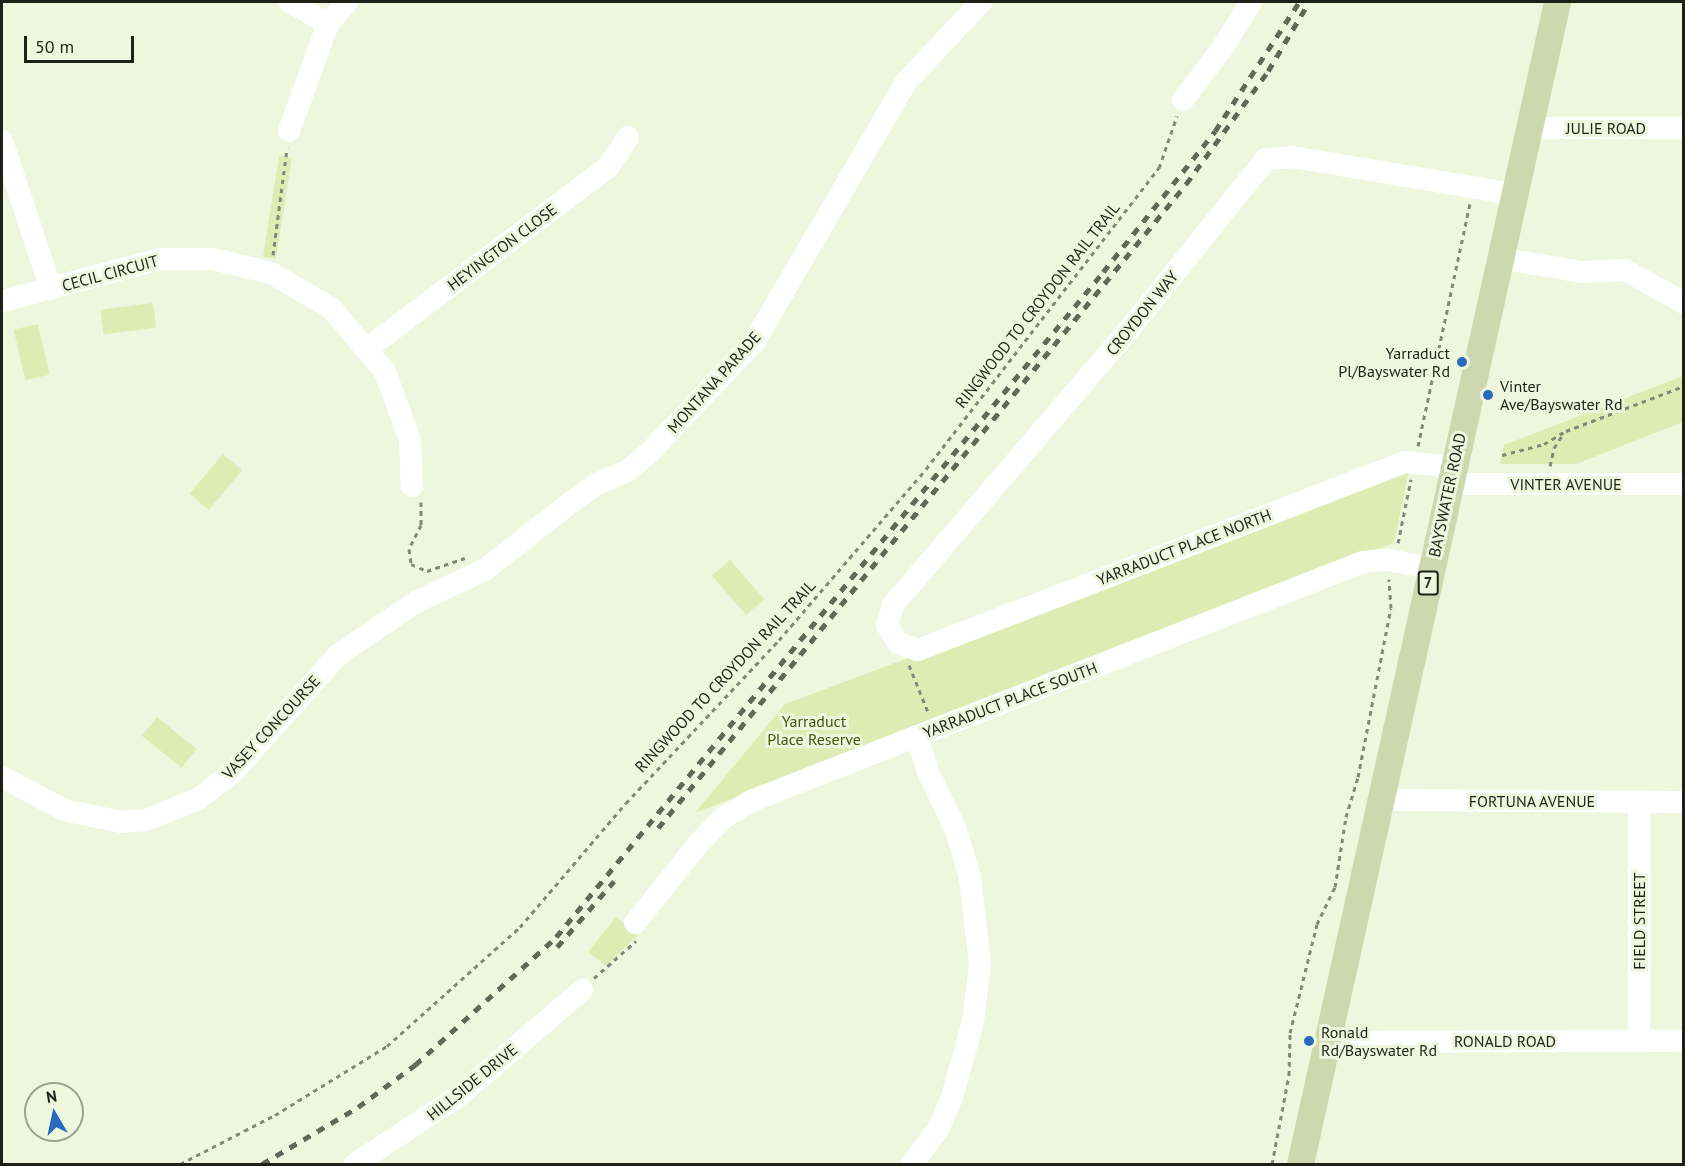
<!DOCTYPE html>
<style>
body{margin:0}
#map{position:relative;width:1685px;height:1166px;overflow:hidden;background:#eff6de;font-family:"PT Sans",sans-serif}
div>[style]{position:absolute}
.green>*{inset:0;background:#deecb4;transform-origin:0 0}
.path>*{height:3px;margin-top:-1.5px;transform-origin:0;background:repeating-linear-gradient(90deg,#848879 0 4.5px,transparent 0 9px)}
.minor>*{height:22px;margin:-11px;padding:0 11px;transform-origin:11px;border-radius:11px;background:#fff}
.major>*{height:27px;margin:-13.5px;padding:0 13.5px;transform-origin:13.5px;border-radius:13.5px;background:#ced8af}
.rail>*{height:4.5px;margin-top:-2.25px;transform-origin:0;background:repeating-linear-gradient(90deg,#636659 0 8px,transparent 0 16px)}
.dots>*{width:16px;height:16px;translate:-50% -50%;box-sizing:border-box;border:3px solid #eff6de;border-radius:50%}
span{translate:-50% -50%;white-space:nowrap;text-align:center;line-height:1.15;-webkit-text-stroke:6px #eff6de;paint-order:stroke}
.shield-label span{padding:2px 4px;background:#eff6de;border:2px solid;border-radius:4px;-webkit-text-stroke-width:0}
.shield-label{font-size:15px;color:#1f2119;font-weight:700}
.street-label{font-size:16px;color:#1f2119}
.poi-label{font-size:16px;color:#1f2119}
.right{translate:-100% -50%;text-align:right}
.left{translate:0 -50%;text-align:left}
.park-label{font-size:16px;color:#48540f}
.frame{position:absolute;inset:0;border:3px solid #1f2119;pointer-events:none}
.north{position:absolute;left:24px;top:1082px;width:60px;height:60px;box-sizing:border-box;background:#eff6de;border:2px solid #9ca18f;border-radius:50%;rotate:351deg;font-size:16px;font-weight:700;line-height:24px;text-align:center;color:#1f2119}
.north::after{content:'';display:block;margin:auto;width:21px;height:27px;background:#286bbc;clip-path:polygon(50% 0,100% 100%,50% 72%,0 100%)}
.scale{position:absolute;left:24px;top:36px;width:110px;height:27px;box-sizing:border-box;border:3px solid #1f2119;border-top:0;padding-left:8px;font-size:18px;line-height:21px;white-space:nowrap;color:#1f2119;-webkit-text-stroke:4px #eff6de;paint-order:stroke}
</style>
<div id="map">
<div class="green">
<i style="left:279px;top:156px;width:13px;height:102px;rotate:9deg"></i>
<i style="left:153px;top:303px;width:25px;height:53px;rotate:83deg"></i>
<i style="left:38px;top:324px;width:52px;height:25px;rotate:77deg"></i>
<i style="clip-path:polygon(1683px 376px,1683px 422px,1576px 464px,1500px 464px,1504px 445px)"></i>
<i style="left:223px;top:454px;width:25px;height:52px;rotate:40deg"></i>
<i style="clip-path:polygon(1409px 471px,1394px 543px,695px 813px,785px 704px)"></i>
<i style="left:730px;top:560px;width:52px;height:24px;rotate:49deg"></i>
<i style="left:157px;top:717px;width:51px;height:24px;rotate:39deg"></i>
<i style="clip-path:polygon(616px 917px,639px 934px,606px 966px,588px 952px)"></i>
</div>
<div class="path">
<i style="left:273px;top:255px;width:108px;rotate:-82.5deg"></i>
<i style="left:1418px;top:446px;width:249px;rotate:-77.9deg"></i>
<i style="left:1502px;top:455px;width:43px;rotate:-14.7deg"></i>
<i style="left:1544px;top:444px;width:26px;rotate:-31deg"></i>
<i style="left:1566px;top:431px;width:126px;rotate:-20.9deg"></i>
<i style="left:1550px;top:466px;width:18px;rotate:-77deg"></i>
<i style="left:1554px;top:448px;width:17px;rotate:-57deg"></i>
<i style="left:421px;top:502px;width:23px;rotate:90deg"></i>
<i style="left:421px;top:525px;width:27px;rotate:117deg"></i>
<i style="left:409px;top:549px;width:15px;rotate:82deg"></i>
<i style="left:411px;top:564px;width:17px;rotate:24deg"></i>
<i style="left:427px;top:571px;width:40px;rotate:-18.9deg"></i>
<i style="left:1398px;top:543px;width:65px;rotate:-78.5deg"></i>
<i style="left:909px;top:665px;width:51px;rotate:68deg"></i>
<i style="left:594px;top:978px;width:56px;rotate:-41.4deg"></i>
<i style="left:180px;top:1164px;width:107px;rotate:-27.3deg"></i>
<i style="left:275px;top:1115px;width:132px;rotate:-31.6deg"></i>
<i style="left:387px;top:1046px;width:178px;rotate:-41.8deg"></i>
<i style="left:520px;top:927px;width:163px;rotate:-49.5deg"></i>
<i style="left:626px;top:803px;width:224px;rotate:-46.8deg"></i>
<i style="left:779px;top:640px;width:225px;rotate:-49.3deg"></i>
<i style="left:926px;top:469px;width:381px;rotate:-52.3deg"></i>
<i style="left:1159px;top:168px;width:55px;rotate:-70.9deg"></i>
<i style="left:1272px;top:1164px;width:91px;rotate:-79.2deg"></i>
<i style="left:1289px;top:1075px;width:42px;rotate:-88.6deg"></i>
<i style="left:1290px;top:1033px;width:112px;rotate:-76.1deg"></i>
<i style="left:1317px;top:924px;width:41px;rotate:-64.1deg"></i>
<i style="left:1335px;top:887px;width:71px;rotate:-81.1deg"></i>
<i style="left:1346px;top:817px;width:42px;rotate:-73.3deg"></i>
<i style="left:1358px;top:777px;width:172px;rotate:-79deg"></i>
<i style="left:1391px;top:608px;width:29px;rotate:-94deg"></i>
</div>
<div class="minor">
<i style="left:290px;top:2px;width:44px;rotate:30.1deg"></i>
<i style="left:1183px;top:100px;width:66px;rotate:-53deg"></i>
<i style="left:1223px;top:47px;width:53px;rotate:-58.1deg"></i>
<i style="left:1528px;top:128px;width:156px"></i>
<i style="left:289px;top:131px;width:114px;rotate:-70deg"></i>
<i style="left:328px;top:24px;width:29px;rotate:-49deg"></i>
<i style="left:2px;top:141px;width:156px;rotate:71.7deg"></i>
<i style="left:1499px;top:258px;width:84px;rotate:9.6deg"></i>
<i style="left:1582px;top:272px;width:43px;rotate:-2.7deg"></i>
<i style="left:1625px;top:270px;width:68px;rotate:29.2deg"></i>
<i style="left:2px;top:301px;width:163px;rotate:-14.9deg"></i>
<i style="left:160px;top:259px;width:53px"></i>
<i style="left:213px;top:259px;width:60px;rotate:13.6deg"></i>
<i style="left:271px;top:273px;width:69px;rotate:30.3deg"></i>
<i style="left:331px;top:308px;width:84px;rotate:49.8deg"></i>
<i style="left:385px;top:372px;width:72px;rotate:69.8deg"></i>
<i style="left:410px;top:440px;width:46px;rotate:87.5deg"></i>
<i style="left:368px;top:348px;width:301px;rotate:-37deg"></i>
<i style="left:608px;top:167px;width:36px;rotate:-56deg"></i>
<i style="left:1453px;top:467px;width:48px;rotate:-174.1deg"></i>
<i style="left:1405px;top:462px;width:522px;rotate:158.89deg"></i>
<i style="left:918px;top:650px;width:21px;rotate:-161deg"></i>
<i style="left:898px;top:643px;width:21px;rotate:-121deg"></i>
<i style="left:887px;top:625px;width:21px;rotate:-73deg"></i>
<i style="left:893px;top:605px;width:360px;rotate:-49.4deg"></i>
<i style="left:1127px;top:332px;width:222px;rotate:-51.2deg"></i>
<i style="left:1266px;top:159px;width:26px;rotate:-4deg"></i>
<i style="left:1292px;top:157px;width:225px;rotate:9.5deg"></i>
<i style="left:1449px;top:484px;width:235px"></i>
<i style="left:2px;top:777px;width:70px;rotate:28deg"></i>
<i style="left:64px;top:810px;width:59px;rotate:11.7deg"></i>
<i style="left:122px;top:822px;width:24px;rotate:-5deg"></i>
<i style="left:146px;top:820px;width:56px;rotate:-22deg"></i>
<i style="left:198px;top:799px;width:41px;rotate:-37.1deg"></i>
<i style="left:231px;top:774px;width:160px;rotate:-48deg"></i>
<i style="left:338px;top:655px;width:94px;rotate:-34.2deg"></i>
<i style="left:416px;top:602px;width:77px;rotate:-25.2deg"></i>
<i style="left:486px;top:569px;width:107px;rotate:-38.2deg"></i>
<i style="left:570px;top:503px;width:33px;rotate:-35deg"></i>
<i style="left:597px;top:484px;width:34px;rotate:-23deg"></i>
<i style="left:628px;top:471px;width:28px;rotate:-41deg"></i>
<i style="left:649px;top:453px;width:153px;rotate:-46.6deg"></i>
<i style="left:754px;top:342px;width:301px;rotate:-59.7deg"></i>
<i style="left:906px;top:82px;width:110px;rotate:-46.8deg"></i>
<i style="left:1381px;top:800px;width:303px;rotate:0.4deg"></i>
<i style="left:1639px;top:802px;width:239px;rotate:90deg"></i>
<i style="left:635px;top:923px;width:101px;rotate:-51.4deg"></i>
<i style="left:698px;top:844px;width:35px;rotate:-46deg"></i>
<i style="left:722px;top:819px;width:34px;rotate:-32deg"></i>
<i style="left:751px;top:801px;width:657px;rotate:-21.33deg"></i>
<i style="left:1363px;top:562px;width:25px;rotate:-5deg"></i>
<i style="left:1388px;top:560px;width:45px;rotate:10.3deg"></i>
<i style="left:1327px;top:1042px;width:357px;rotate:-0.2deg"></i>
<i style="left:355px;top:1164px;width:126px;rotate:-33.3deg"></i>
<i style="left:460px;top:1095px;width:161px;rotate:-40.7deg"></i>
<i style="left:912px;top:1164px;width:44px;rotate:-53.4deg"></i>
<i style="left:938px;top:1129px;width:35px;rotate:-66deg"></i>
<i style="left:952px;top:1097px;width:78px;rotate:-74.4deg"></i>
<i style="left:973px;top:1022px;width:58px;rotate:-83.1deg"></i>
<i style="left:980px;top:964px;width:87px;rotate:-96.6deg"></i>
<i style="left:970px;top:878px;width:50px;rotate:-106.3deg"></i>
<i style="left:956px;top:830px;width:62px;rotate:-115.7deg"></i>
<i style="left:929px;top:774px;width:40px;rotate:-108deg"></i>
</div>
<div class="major">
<i style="left:1300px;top:1164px;width:1190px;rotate:-77.53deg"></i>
</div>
<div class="rail">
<i style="left:658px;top:828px;width:833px;rotate:-50.65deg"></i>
<i style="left:1186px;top:184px;width:140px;rotate:-54deg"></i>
<i style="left:1268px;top:71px;width:80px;rotate:-59.3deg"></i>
<i style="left:557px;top:947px;width:87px;rotate:-49.2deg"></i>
<i style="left:262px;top:1164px;width:112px;rotate:-30.7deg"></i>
<i style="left:358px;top:1107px;width:71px;rotate:-36.4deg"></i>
<i style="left:415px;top:1065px;width:190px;rotate:-42.2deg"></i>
<i style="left:556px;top:937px;width:861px;rotate:-50.56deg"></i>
<i style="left:1103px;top:272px;width:180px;rotate:-51.5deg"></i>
<i style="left:1215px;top:131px;width:154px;rotate:-56.9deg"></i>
</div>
<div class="dots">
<i style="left:1462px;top:362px;background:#286bbc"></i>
<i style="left:1488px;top:395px;background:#286bbc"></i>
<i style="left:1309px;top:1041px;background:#286bbc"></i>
</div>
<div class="shield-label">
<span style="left:1428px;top:583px">7</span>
</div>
<div class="street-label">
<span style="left:1606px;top:128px">JULIE ROAD</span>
<span style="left:502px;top:247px;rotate:-37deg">HEYINGTON CLOSE</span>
<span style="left:110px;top:273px;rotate:-15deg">CECIL CIRCUIT</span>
<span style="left:1037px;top:305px;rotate:-52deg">RINGWOOD TO CROYDON RAIL TRAIL</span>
<span style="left:1142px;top:313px;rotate:-51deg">CROYDON WAY</span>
<span style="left:714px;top:382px;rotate:-48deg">MONTANA PARADE</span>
<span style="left:1566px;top:484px">VINTER AVENUE</span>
<span style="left:1447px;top:495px;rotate:-78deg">BAYSWATER ROAD</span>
<span style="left:1184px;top:547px;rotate:-21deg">YARRADUCT PLACE NORTH</span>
<span style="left:725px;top:676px;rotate:-47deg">RINGWOOD TO CROYDON RAIL TRAIL</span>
<span style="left:1010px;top:700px;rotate:-21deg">YARRADUCT PLACE SOUTH</span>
<span style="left:271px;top:727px;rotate:-47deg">VASEY CONCOURSE</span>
<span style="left:1532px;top:801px">FORTUNA AVENUE</span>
<span style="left:1639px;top:921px;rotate:-90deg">FIELD STREET</span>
<span style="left:1505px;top:1041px">RONALD ROAD</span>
<span style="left:472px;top:1082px;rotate:-39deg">HILLSIDE DRIVE</span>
</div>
<div class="poi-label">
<span class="right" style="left:1450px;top:362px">Yarraduct<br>Pl/Bayswater Rd</span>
<span class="left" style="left:1500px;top:395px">Vinter<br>Ave/Bayswater Rd</span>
<span class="left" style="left:1321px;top:1041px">Ronald<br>Rd/Bayswater Rd</span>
</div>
<div class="park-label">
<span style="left:814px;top:730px">Yarraduct<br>Place Reserve</span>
</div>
<div class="frame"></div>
<div class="north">N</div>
<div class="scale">50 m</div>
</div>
